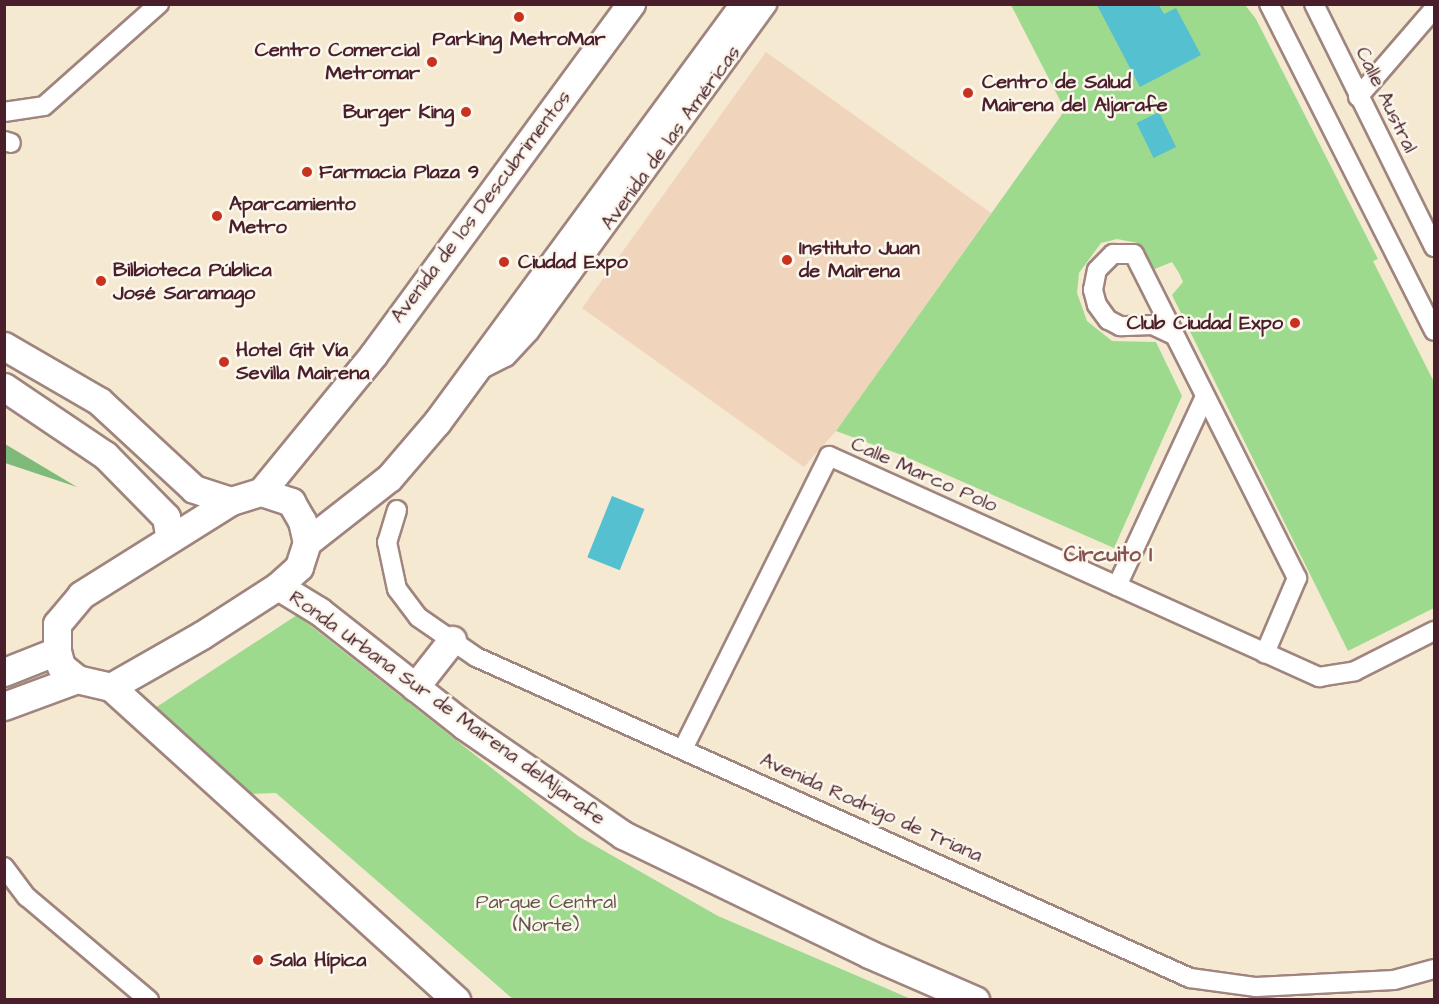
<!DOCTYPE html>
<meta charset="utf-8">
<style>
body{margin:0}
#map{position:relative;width:1439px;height:1004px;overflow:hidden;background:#f5e9d2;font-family:"Architects Daughter",sans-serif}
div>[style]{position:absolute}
.built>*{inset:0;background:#f0d5bc}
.green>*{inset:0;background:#9dda8e}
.forest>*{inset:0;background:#7eba79}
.water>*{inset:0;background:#55c0cf;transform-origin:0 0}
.roads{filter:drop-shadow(2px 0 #a0847e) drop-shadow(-2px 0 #a0847e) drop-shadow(0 2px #a0847e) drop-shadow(0 -2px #a0847e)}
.street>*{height:18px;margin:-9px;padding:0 9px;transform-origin:9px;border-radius:9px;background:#fff}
.secondary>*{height:27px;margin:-13.5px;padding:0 13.5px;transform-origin:13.5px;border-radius:13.5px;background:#fff}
.dots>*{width:16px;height:16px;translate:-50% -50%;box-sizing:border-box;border:3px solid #fbf7ec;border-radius:50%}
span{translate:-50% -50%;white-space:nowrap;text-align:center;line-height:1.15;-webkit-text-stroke:5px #fbf7ec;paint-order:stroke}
.poi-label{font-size:20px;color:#4a1f2b;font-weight:700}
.right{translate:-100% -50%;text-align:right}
.left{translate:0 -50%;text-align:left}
.street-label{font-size:20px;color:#4a1f2b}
.park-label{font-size:20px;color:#635749}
.neighbourhood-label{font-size:21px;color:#845251;font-weight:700}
.frame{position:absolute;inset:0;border:6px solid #4a1f2b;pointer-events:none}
</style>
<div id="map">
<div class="built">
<i style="clip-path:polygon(766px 52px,991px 213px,836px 431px,804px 467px,582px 308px)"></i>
</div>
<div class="green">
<i style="clip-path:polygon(1011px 5px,1245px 5px,1256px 19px,1378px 259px,1373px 261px,1434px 382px,1434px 608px,1348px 651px,1172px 295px,1183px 282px,1179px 273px,1172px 262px,1152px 270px,1138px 243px,1117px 239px,1101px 243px,1079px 273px,1077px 293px,1087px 321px,1112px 341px,1156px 342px,1182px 396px,1114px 548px,899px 454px,836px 431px,1065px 110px)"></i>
<i style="clip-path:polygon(297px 615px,578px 836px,718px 916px,911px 999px,513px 999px,276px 793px,247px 794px,155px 708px)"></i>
</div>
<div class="forest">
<i style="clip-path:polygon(5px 444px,77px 487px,5px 463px)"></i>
</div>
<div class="water">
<i style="clip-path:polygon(1097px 5px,1159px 5px,1164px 14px,1176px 8px,1201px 55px,1140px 87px)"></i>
<i style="left:1159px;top:112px;width:39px;height:25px;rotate:64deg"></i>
<i style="left:612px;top:496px;width:35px;height:66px;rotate:22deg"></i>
</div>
<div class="roads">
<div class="street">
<i style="left:1269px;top:4px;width:366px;rotate:63.2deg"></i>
<i style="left:1314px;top:4px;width:271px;rotate:63.7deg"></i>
<i style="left:1358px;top:97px;width:116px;rotate:-49.2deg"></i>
<i style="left:4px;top:112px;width:40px;rotate:-8.5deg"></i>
<i style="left:44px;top:106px;width:154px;rotate:-41.6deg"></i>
<i style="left:4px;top:141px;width:7px;rotate:16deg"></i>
<i style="left:1174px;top:335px;width:23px;rotate:-155deg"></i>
<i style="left:1153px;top:325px;width:33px;rotate:178deg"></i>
<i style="left:1120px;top:326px;width:13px;rotate:-153deg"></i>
<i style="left:1108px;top:320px;width:19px;rotate:-126deg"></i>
<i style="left:1097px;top:305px;width:16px;rotate:-105deg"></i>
<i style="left:1093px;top:290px;width:20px;rotate:-79deg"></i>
<i style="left:1097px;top:270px;width:23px;rotate:-45deg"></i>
<i style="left:1113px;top:254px;width:21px"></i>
<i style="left:1134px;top:254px;width:363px;rotate:63.3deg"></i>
<i style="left:1297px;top:578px;width:82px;rotate:113.1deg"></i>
<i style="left:478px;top:371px;width:31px;rotate:-27deg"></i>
<i style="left:506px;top:357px;width:35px;rotate:-47deg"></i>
<i style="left:530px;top:331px;width:404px;rotate:-54deg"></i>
<i style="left:397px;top:510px;width:34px;rotate:107deg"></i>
<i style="left:387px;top:542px;width:48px;rotate:78deg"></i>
<i style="left:397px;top:589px;width:35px;rotate:53deg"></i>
<i style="left:418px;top:617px;width:70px;rotate:34.6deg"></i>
<i style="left:476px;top:657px;width:783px;rotate:24.21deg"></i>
<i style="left:1190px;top:978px;width:67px;rotate:7.8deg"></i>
<i style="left:1256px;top:987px;width:138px;rotate:-2.9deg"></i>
<i style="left:1394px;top:980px;width:41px;rotate:-15.4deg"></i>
<i style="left:1117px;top:586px;width:209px;rotate:-65.1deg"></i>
<i style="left:684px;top:747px;width:325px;rotate:-63.5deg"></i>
<i style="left:829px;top:456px;width:538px;rotate:24.28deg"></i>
<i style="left:1319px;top:677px;width:36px;rotate:-9deg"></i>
<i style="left:1355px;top:671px;width:89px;rotate:-26.9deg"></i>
<i style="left:4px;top:867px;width:38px;rotate:53deg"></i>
<i style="left:27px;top:897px;width:160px;rotate:40.2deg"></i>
</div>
<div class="secondary">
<i style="left:4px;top:346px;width:110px;rotate:30.1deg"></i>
<i style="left:99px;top:401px;width:129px;rotate:42.8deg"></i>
<i style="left:194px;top:489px;width:39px;rotate:18deg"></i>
<i style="left:4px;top:387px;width:122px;rotate:34deg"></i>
<i style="left:105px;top:455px;width:87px;rotate:45.5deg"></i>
<i style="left:166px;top:517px;width:22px;rotate:80deg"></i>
<i style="left:261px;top:492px;width:32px;rotate:18deg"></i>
<i style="left:291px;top:502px;width:22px;rotate:60deg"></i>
<i style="left:302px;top:521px;width:22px;rotate:77deg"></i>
<i style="left:307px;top:542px;width:26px;rotate:108deg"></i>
<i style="left:299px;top:567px;width:28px;rotate:138deg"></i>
<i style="left:278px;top:586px;width:90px;rotate:147.2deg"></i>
<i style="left:202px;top:635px;width:105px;rotate:150.3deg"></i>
<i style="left:111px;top:687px;width:35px;rotate:-167deg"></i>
<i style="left:77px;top:679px;width:21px;rotate:-141deg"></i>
<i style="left:61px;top:666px;width:16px;rotate:-105deg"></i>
<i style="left:57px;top:651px;width:27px;rotate:-90deg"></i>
<i style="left:57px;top:624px;width:38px;rotate:-50deg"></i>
<i style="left:81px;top:595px;width:177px;rotate:-32.1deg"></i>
<i style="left:231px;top:501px;width:31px;rotate:-17deg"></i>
<i style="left:261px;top:492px;width:177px;rotate:-50.7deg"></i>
<i style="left:373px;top:355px;width:436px;rotate:-53.7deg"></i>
<i style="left:307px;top:542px;width:104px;rotate:-38deg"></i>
<i style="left:389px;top:478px;width:74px;rotate:-49.4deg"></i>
<i style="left:437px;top:422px;width:519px;rotate:-53.7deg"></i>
<i style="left:278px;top:586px;width:48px;rotate:31.4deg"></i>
<i style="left:319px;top:611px;width:186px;rotate:38.2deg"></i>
<i style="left:465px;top:726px;width:192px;rotate:34.6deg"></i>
<i style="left:623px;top:835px;width:273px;rotate:25.8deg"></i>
<i style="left:869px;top:954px;width:116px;rotate:23.5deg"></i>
<i style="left:4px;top:672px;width:57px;rotate:-21.6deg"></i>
<i style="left:111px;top:687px;width:466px;rotate:42.2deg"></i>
<i style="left:415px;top:687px;width:60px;rotate:-51.8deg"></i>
<i style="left:4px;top:706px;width:78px;rotate:-20.3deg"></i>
</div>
</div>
<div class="dots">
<i style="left:519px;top:17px;background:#c8321e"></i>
<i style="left:432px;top:62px;background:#c8321e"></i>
<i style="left:968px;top:93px;background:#c8321e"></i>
<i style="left:466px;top:112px;background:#c8321e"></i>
<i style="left:307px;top:172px;background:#c8321e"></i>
<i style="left:217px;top:216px;background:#c8321e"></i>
<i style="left:787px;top:260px;background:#c8321e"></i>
<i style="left:504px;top:262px;background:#c8321e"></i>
<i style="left:101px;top:281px;background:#c8321e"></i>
<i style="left:1295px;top:323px;background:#c8321e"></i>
<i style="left:224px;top:362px;background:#c8321e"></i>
<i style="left:258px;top:960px;background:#c8321e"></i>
</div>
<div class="poi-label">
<span style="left:519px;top:39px">Parking MetroMar</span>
<span class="right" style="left:420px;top:62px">Centro Comercial<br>Metromar</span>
<span class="left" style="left:982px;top:94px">Centro de Salud<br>Mairena del Aljarafe</span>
<span class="right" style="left:454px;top:112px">Burger King</span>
<span class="left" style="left:319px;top:172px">Farmacia Plaza 9</span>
<span class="left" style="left:229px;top:216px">Aparcamiento<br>Metro</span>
<span class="left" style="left:799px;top:260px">Instituto Juan<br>de Mairena</span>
<span class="left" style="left:518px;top:262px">Ciudad Expo</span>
<span class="left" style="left:113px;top:282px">Bilbioteca Pública<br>José Saramago</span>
<span class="right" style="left:1283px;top:323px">Club Ciudad Expo</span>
<span class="left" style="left:236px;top:362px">Hotel Git Vía<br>Sevilla Mairena</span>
<span class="left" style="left:270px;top:960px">Sala Hípica</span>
</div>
<div class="street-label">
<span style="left:1386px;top:100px;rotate:64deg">Calle Austral</span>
<span style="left:671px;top:138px;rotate:-54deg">Avenida de las Américas</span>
<span style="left:481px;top:207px;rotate:-53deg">Avenida de los Descubrimentos</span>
<span style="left:924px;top:475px;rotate:24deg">Calle Marco Polo</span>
<span style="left:447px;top:708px;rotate:36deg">Ronda Urbana Sur de Mairena delAljarafe</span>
<span style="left:871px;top:808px;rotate:24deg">Avenida Rodrigo de Triana</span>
</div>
<div class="park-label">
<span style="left:546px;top:914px">Parque Central<br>(Norte)</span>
</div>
<div class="neighbourhood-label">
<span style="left:1108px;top:555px">Circuito I</span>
</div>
<div class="frame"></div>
</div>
